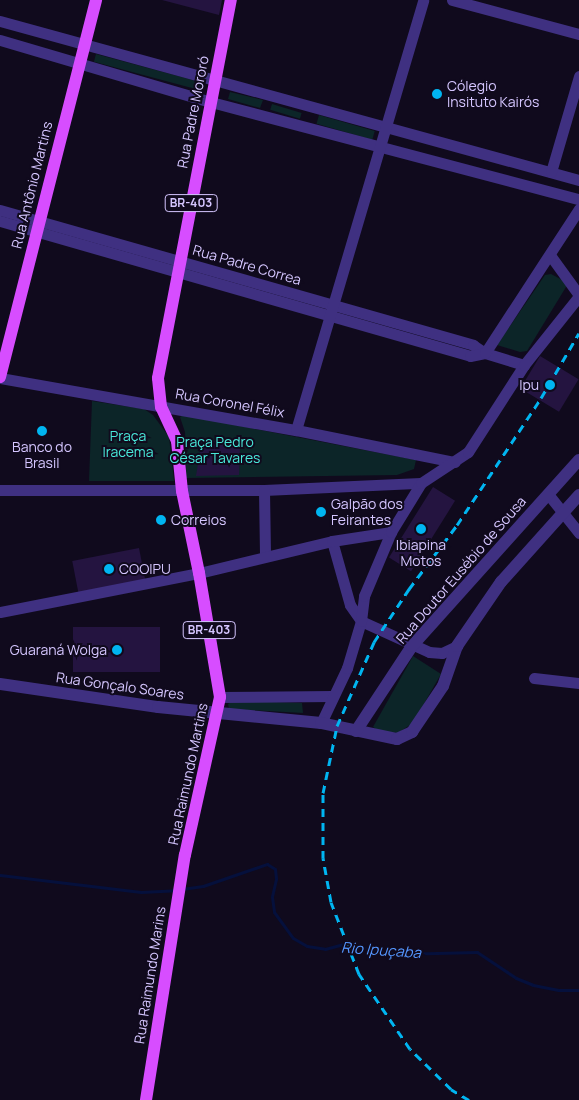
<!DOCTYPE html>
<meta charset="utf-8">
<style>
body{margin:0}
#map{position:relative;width:579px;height:1100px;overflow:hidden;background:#100a1d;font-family:Manrope,sans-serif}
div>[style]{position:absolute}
.green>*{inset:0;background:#0c2528;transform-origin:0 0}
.stream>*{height:3px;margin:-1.5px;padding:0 1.5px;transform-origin:1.5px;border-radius:1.5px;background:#05103c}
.building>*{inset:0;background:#241440;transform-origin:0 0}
.minor>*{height:11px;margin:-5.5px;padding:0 5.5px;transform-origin:5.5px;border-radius:5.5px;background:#3f3081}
.tertiary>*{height:12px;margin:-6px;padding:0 6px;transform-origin:6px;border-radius:6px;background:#3f3081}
.primary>*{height:12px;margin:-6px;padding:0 6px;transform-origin:6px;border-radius:6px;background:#d74dff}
.rail>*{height:3px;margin-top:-1.5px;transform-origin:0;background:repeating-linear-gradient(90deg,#00b5f1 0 8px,transparent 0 14px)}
.dots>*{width:14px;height:14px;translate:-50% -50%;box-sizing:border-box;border:2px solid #100a1d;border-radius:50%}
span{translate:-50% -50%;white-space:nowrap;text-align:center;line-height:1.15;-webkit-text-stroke:4px #100a1d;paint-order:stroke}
.shield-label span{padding:1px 4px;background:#100a1d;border:1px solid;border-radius:4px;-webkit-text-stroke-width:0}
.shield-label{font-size:12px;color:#d5c6ff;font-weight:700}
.poi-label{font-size:14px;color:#d5c6ff}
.left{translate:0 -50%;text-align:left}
.right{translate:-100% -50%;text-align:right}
.street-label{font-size:14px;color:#d5c6ff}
.park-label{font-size:14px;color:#49e8d9}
.water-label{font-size:15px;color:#5496ff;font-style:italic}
</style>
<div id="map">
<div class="green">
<i style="left:96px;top:54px;width:110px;height:8px;rotate:15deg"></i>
<i style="clip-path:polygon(230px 92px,263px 100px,260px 108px,228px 99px)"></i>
<i style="left:272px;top:104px;width:31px;height:6px;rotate:17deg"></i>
<i style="left:319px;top:115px;width:58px;height:9px;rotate:16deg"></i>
<i style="clip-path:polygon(551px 274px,566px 282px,566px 287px,527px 351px,520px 352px,497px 345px,545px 275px)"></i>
<i style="clip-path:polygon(92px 401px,144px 409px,153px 415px,169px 437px,174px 481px,89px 481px)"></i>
<i style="clip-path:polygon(183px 415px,416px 460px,414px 469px,397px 475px,186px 478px,185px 432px,180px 417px)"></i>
<i style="clip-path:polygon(413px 656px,441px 674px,413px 723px,398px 733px,379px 731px,373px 727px)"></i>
<i style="clip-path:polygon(233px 701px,302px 703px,303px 713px,229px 709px,228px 704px)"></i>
</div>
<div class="stream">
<i style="left:0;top:875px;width:142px;rotate:6.9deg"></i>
<i style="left:141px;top:892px;width:35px;rotate:-3deg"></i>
<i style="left:182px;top:889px;width:21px;rotate:-8deg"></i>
<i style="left:203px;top:886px;width:68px;rotate:-19deg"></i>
<i style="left:267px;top:864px;width:9px;rotate:32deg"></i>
<i style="left:275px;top:869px;width:10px;rotate:84deg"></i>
<i style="left:276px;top:879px;width:18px;rotate:103deg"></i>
<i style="left:272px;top:897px;width:15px;rotate:82deg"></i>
<i style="left:274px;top:912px;width:32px;rotate:54deg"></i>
<i style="left:293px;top:938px;width:16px;rotate:30deg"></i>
<i style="left:307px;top:946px;width:18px;rotate:9deg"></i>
<i style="left:325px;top:949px;width:20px;rotate:-15deg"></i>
<i style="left:344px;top:944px;width:54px;rotate:10.7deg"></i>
<i style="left:397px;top:954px;width:80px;rotate:-1.4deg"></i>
<i style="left:477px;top:952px;width:47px;rotate:33.7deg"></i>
<i style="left:516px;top:978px;width:18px;rotate:22deg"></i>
<i style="left:533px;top:985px;width:26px;rotate:11deg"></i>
<i style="left:559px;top:990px;width:20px"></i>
</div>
<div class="building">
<i style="clip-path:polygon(162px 0,222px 0,219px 15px)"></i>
<i style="left:540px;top:356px;width:45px;height:38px;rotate:31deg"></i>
<i style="clip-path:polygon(202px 439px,240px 446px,239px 475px,196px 476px)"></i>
<i style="left:433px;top:487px;width:26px;height:83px;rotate:32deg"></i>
<i style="left:139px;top:548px;width:32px;height:68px;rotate:79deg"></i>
<i style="left:73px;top:627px;width:87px;height:45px"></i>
</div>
<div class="minor">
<i style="left:452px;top:0;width:131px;rotate:15deg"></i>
<i style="left:0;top:21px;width:600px;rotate:15.36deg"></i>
<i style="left:0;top:40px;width:220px;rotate:16.4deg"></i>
<i style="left:211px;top:102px;width:381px;rotate:14.8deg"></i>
<i style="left:551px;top:172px;width:100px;rotate:-73.7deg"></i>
<i style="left:0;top:210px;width:492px;rotate:15.9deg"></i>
<i style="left:473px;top:345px;width:14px;rotate:34deg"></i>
<i style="left:485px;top:353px;width:41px;rotate:17.1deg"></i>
<i style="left:0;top:221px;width:489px;rotate:16deg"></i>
<i style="left:470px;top:356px;width:15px;rotate:-11deg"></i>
<i style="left:550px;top:255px;width:49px;rotate:54.1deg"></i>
<i style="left:485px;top:353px;width:172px;rotate:-56.9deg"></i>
<i style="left:0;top:378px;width:301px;rotate:10deg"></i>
<i style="left:296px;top:430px;width:162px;rotate:11.4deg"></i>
<i style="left:296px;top:430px;width:448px;rotate:-73.5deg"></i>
<i style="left:0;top:490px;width:264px"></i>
<i style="left:264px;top:490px;width:157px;rotate:-2.6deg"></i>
<i style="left:264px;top:490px;width:65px;rotate:89.1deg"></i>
<i style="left:548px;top:494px;width:50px;rotate:51.5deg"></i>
<i style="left:332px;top:541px;width:66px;rotate:74.3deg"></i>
<i style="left:350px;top:605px;width:19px;rotate:55deg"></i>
<i style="left:361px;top:621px;width:75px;rotate:24.5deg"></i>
<i style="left:429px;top:652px;width:13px;rotate:4deg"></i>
<i style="left:442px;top:653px;width:17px;rotate:-25deg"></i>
<i style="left:0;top:612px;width:203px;rotate:-11.1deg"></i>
<i style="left:199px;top:573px;width:137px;rotate:-13.5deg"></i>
<i style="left:332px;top:541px;width:60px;rotate:-8.7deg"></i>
<i style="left:534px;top:678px;width:45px;rotate:6.3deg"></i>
<i style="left:220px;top:697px;width:112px;rotate:-0.5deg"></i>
<i style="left:321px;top:723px;width:61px;rotate:-64.7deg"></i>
<i style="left:347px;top:668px;width:49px;rotate:-73.4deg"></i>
<i style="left:361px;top:621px;width:25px;rotate:-83deg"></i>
<i style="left:364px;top:596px;width:69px;rotate:-67.1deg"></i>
<i style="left:391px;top:532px;width:57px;rotate:-58.5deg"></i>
<i style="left:421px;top:483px;width:56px;rotate:-33.4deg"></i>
<i style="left:468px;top:452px;width:103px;rotate:-57.2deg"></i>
<i style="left:524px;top:365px;width:88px;rotate:-51.4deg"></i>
</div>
<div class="tertiary">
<i style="left:0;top:684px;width:160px;rotate:8.3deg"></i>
<i style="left:158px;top:707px;width:164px;rotate:5.6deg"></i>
<i style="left:321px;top:723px;width:78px;rotate:11.9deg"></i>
<i style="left:397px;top:739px;width:17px;rotate:-25deg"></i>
<i style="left:412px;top:732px;width:55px;rotate:-56deg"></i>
<i style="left:443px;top:686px;width:42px;rotate:-70.7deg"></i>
<i style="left:457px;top:646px;width:78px;rotate:-55.5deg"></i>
<i style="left:501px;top:582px;width:117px;rotate:-48.1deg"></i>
<i style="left:356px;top:731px;width:102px;rotate:-56.6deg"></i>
<i style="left:412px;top:646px;width:250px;rotate:-48.1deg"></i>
</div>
<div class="primary">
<i style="left:0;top:377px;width:389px;rotate:-75.7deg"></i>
<i style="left:146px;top:1100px;width:248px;rotate:-81deg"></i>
<i style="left:185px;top:855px;width:162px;rotate:-77.5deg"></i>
<i style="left:220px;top:697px;width:126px;rotate:-99.6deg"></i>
<i style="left:199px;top:573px;width:84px;rotate:-101.7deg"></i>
<i style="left:182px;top:491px;width:50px;rotate:-95.7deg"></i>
<i style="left:177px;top:441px;width:38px;rotate:-115deg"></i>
<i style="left:161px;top:407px;width:29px;rotate:-96deg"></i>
<i style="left:158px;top:378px;width:385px;rotate:-79.1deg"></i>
</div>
<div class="rail">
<i style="left:469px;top:1100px;width:21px;rotate:-149deg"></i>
<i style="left:451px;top:1089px;width:57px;rotate:-135.7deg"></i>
<i style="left:410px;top:1049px;width:91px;rotate:-124.2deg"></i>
<i style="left:359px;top:974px;width:77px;rotate:-111.3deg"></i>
<i style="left:331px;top:902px;width:45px;rotate:-100.3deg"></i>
<i style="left:323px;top:858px;width:65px;rotate:-90deg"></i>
<i style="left:323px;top:793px;width:68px;rotate:-78.2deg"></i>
<i style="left:337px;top:726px;width:92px;rotate:-66.2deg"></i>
<i style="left:374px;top:642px;width:64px;rotate:-56.6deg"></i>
<i style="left:409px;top:589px;width:80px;rotate:-53.1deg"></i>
<i style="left:457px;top:525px;width:152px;rotate:-56.5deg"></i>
<i style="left:541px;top:398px;width:75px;rotate:-59.7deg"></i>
</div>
<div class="dots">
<i style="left:437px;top:94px;background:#00b5f1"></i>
<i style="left:550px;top:385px;background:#00b5f1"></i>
<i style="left:42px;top:431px;background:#00b5f1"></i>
<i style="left:321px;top:512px;background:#00b5f1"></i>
<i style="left:161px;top:520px;background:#00b5f1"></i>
<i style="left:421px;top:529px;background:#00b5f1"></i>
<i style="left:109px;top:569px;background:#00b5f1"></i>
<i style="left:117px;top:650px;background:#00b5f1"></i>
</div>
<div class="shield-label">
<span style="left:191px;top:203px">BR-403</span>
<span style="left:209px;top:630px">BR-403</span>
</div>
<div class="poi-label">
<span class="left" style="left:447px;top:94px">Cólegio<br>Insituto Kairós</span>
<span class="right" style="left:539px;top:385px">Ipu</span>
<span style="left:42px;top:455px">Banco do<br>Brasil</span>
<span class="left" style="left:331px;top:512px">Galpão dos<br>Feirantes</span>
<span class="left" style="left:171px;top:520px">Correios</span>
<span style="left:421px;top:553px">Ibiapina<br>Motos</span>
<span class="left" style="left:119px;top:569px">COOIPU</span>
<span class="right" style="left:107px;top:650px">Guaraná Wolga</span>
</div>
<div class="street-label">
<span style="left:193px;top:112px;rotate:-79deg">Rua Padre Mororó</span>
<span style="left:32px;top:185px;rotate:-76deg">Rua Antônio Martins</span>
<span style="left:247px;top:265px;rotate:16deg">Rua Padre Correa</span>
<span style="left:230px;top:403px;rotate:10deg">Rua Coronel Félix</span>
<span style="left:461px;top:570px;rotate:-49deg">Rua Doutor Eusébio de Sousa</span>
<span style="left:120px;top:686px;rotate:8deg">Rua Gonçalo Soares</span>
<span style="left:188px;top:774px;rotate:-78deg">Rua Raimundo Martins</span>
<span style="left:150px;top:975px;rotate:-81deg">Rua Raimundo Marins</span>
</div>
<div class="park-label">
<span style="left:128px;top:444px">Praça<br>Iracema</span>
<span style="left:215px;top:450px">Praça Pedro<br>César Tavares</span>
</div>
<div class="water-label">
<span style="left:381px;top:950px;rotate:4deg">Rio Ipuçaba</span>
</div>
</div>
